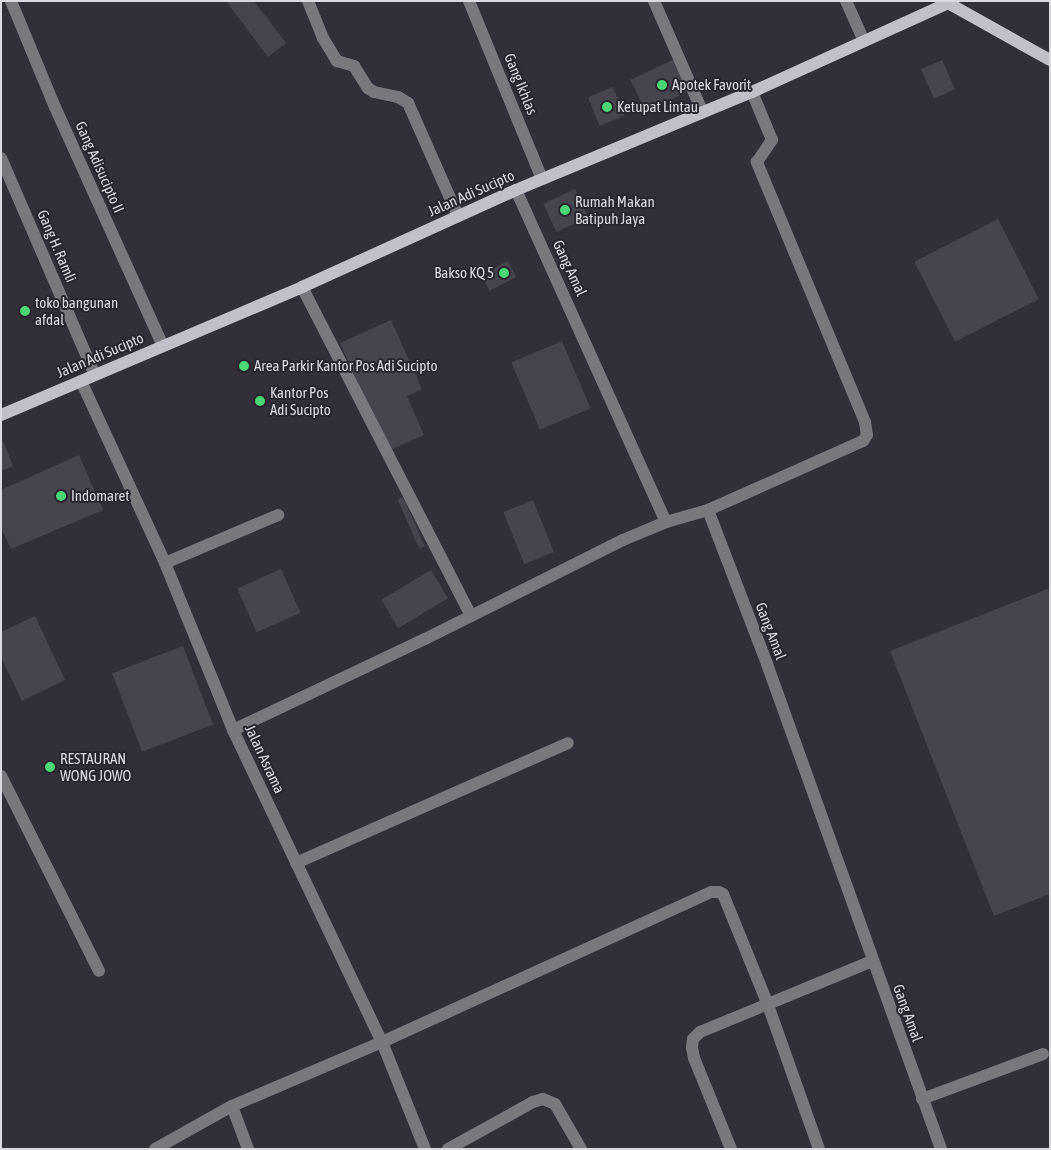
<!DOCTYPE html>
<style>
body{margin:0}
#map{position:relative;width:1051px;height:1150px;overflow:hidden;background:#322f39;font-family:"Asap Condensed",sans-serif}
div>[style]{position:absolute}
.building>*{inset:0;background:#47444e;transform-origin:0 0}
.minor>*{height:12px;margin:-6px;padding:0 6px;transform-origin:6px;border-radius:6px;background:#7a787d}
.major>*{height:12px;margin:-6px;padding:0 6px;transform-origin:6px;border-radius:6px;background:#c2bfc9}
.dots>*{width:14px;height:14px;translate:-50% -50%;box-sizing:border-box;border:2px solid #28252e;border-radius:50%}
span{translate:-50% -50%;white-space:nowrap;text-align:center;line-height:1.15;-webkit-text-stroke:4px #28252e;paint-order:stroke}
.street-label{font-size:15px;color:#dcdae0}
.poi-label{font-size:15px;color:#dcdae0}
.left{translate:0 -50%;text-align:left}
.right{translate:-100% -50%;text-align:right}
.frame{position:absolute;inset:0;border:2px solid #dcdae0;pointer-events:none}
</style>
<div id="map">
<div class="building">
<i style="clip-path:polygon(226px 1px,254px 1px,286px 43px,268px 57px)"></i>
<i style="left:675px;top:59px;width:35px;height:49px;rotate:65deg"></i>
<i style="left:942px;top:60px;width:32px;height:23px;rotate:66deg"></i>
<i style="left:613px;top:87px;width:31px;height:27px;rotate:68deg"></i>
<i style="left:575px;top:189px;width:31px;height:35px;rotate:65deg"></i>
<i style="left:998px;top:219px;width:90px;height:94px;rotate:63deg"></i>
<i style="left:508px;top:261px;width:18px;height:30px;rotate:63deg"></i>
<i style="clip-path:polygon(391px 320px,422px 389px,407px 396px,424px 435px,388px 451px,340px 343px)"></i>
<i style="left:562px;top:341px;width:73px;height:55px;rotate:67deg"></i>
<i style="clip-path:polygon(3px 441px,13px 466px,1px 471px,1px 442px)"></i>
<i style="clip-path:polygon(79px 455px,103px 510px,11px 549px,1px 528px,1px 490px)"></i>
<i style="left:403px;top:497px;width:54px;height:6px;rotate:66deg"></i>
<i style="left:533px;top:500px;width:56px;height:32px;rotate:68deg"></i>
<i style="left:281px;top:569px;width:48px;height:48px;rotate:66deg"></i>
<i style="left:431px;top:570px;width:33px;height:58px;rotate:59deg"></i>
<i style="clip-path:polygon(1050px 588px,1050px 894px,994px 916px,890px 651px)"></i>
<i style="clip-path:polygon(35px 616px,65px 680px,22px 701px,1px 657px,1px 632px)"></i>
<i style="left:183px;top:646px;width:84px;height:76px;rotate:69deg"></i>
</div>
<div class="minor">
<i style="left:11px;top:1px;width:115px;rotate:67.5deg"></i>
<i style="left:55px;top:107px;width:262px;rotate:65.7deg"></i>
<i style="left:308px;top:1px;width:40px;rotate:68deg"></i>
<i style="left:323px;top:38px;width:27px;rotate:59deg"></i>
<i style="left:337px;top:61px;width:18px;rotate:16deg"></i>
<i style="left:354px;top:66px;width:26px;rotate:58deg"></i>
<i style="left:368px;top:88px;width:7px;rotate:34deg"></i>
<i style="left:374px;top:92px;width:25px;rotate:12deg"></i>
<i style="left:398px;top:97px;width:12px;rotate:31deg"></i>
<i style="left:408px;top:103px;width:124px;rotate:66.1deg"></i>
<i style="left:469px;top:1px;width:192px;rotate:67.7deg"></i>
<i style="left:654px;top:1px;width:120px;rotate:66.4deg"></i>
<i style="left:846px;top:1px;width:44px;rotate:65.8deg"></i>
<i style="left:1px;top:158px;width:236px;rotate:66.6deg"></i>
<i style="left:516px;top:190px;width:364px;rotate:65.7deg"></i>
<i style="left:666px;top:522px;width:44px;rotate:-15.9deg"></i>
<i style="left:708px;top:510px;width:165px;rotate:69deg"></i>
<i style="left:767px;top:664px;width:515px;rotate:70.26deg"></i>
<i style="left:302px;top:287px;width:370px;rotate:62.8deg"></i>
<i style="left:81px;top:381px;width:200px;rotate:65.2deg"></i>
<i style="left:165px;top:563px;width:180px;rotate:67.8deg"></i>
<i style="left:233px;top:730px;width:346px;rotate:64.5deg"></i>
<i style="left:382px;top:1042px;width:115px;rotate:68.1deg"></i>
<i style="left:708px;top:510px;width:170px;rotate:-24deg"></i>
<i style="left:863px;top:441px;width:7px;rotate:-56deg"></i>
<i style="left:867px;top:435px;width:13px;rotate:-99deg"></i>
<i style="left:865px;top:422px;width:282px;rotate:-112.6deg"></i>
<i style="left:757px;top:162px;width:27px;rotate:-56deg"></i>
<i style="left:772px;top:140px;width:52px;rotate:-112.6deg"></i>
<i style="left:165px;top:563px;width:123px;rotate:-23deg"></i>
<i style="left:233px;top:730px;width:212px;rotate:-25.4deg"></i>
<i style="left:425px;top:639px;width:221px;rotate:-26.6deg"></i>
<i style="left:623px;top:540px;width:47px;rotate:-22.7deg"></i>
<i style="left:1px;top:776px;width:218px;rotate:63.3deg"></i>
<i style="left:296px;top:863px;width:297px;rotate:-23.8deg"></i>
<i style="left:922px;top:1099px;width:129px;rotate:-20.4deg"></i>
<i style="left:232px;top:1106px;width:46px;rotate:69.6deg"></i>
<i style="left:155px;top:1149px;width:88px;rotate:-29.2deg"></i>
<i style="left:232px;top:1106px;width:163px;rotate:-23.1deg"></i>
<i style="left:382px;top:1042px;width:362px;rotate:-24.5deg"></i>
<i style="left:711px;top:892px;width:8px"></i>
<i style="left:719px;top:892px;width:4px;rotate:27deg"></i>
<i style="left:723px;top:894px;width:120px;rotate:67.9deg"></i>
<i style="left:768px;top:1005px;width:153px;rotate:70.5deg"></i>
<i style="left:448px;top:1149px;width:97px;rotate:-28.9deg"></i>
<i style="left:533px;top:1102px;width:10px;rotate:-17deg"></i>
<i style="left:543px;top:1099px;width:13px;rotate:23deg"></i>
<i style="left:555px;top:1104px;width:52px;rotate:60deg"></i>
<i style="left:731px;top:1149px;width:98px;rotate:-112.1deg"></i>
<i style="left:694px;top:1058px;width:10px;rotate:-101deg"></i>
<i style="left:692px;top:1048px;width:9px;rotate:-84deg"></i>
<i style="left:693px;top:1039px;width:10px;rotate:-45deg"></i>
<i style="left:700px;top:1032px;width:186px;rotate:-22.4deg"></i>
</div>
<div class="major">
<i style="left:948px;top:3px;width:117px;rotate:29.2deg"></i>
<i style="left:1px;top:415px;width:327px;rotate:-23deg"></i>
<i style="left:302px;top:287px;width:235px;rotate:-24.4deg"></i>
<i style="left:516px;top:190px;width:256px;rotate:-22.6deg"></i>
<i style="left:752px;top:92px;width:221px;rotate:-24.4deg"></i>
</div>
<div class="dots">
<i style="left:662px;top:85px;background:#4dd676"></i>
<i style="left:607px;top:107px;background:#4dd676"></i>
<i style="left:565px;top:210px;background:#4dd676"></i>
<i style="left:504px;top:273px;background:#4dd676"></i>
<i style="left:25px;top:311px;background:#4dd676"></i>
<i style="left:244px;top:366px;background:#4dd676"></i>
<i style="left:260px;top:401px;background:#4dd676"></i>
<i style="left:61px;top:496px;background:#4dd676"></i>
<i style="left:50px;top:767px;background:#4dd676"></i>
</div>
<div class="street-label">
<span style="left:521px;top:84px;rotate:68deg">Gang Ikhlas</span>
<span style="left:100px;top:167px;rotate:66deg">Gang Adisucipto II</span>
<span style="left:471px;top:193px;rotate:-24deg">Jalan Adi Sucipto</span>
<span style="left:57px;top:246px;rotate:67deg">Gang H. Ramli</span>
<span style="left:570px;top:268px;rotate:65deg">Gang Amal</span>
<span style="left:100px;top:355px;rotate:-23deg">Jalan Adi Sucipto</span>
<span style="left:771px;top:631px;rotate:69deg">Gang Amal</span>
<span style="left:265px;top:759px;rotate:65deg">Jalan Asrama</span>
<span style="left:908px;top:1013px;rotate:70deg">Gang Amal</span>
</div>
<div class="poi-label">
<span class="left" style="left:672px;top:85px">Apotek Favorit</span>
<span class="left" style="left:617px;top:107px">Ketupat Lintau</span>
<span class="left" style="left:575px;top:210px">Rumah Makan<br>Batipuh Jaya</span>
<span class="right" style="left:494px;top:273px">Bakso KQ 5</span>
<span class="left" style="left:35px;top:311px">toko bangunan<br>afdal</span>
<span class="left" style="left:254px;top:366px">Area Parkir Kantor Pos Adi Sucipto</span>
<span class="left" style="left:270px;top:401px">Kantor Pos<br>Adi Sucipto</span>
<span class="left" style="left:71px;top:496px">Indomaret</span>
<span class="left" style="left:60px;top:767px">RESTAURAN<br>WONG JOWO</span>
</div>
<div class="frame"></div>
</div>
